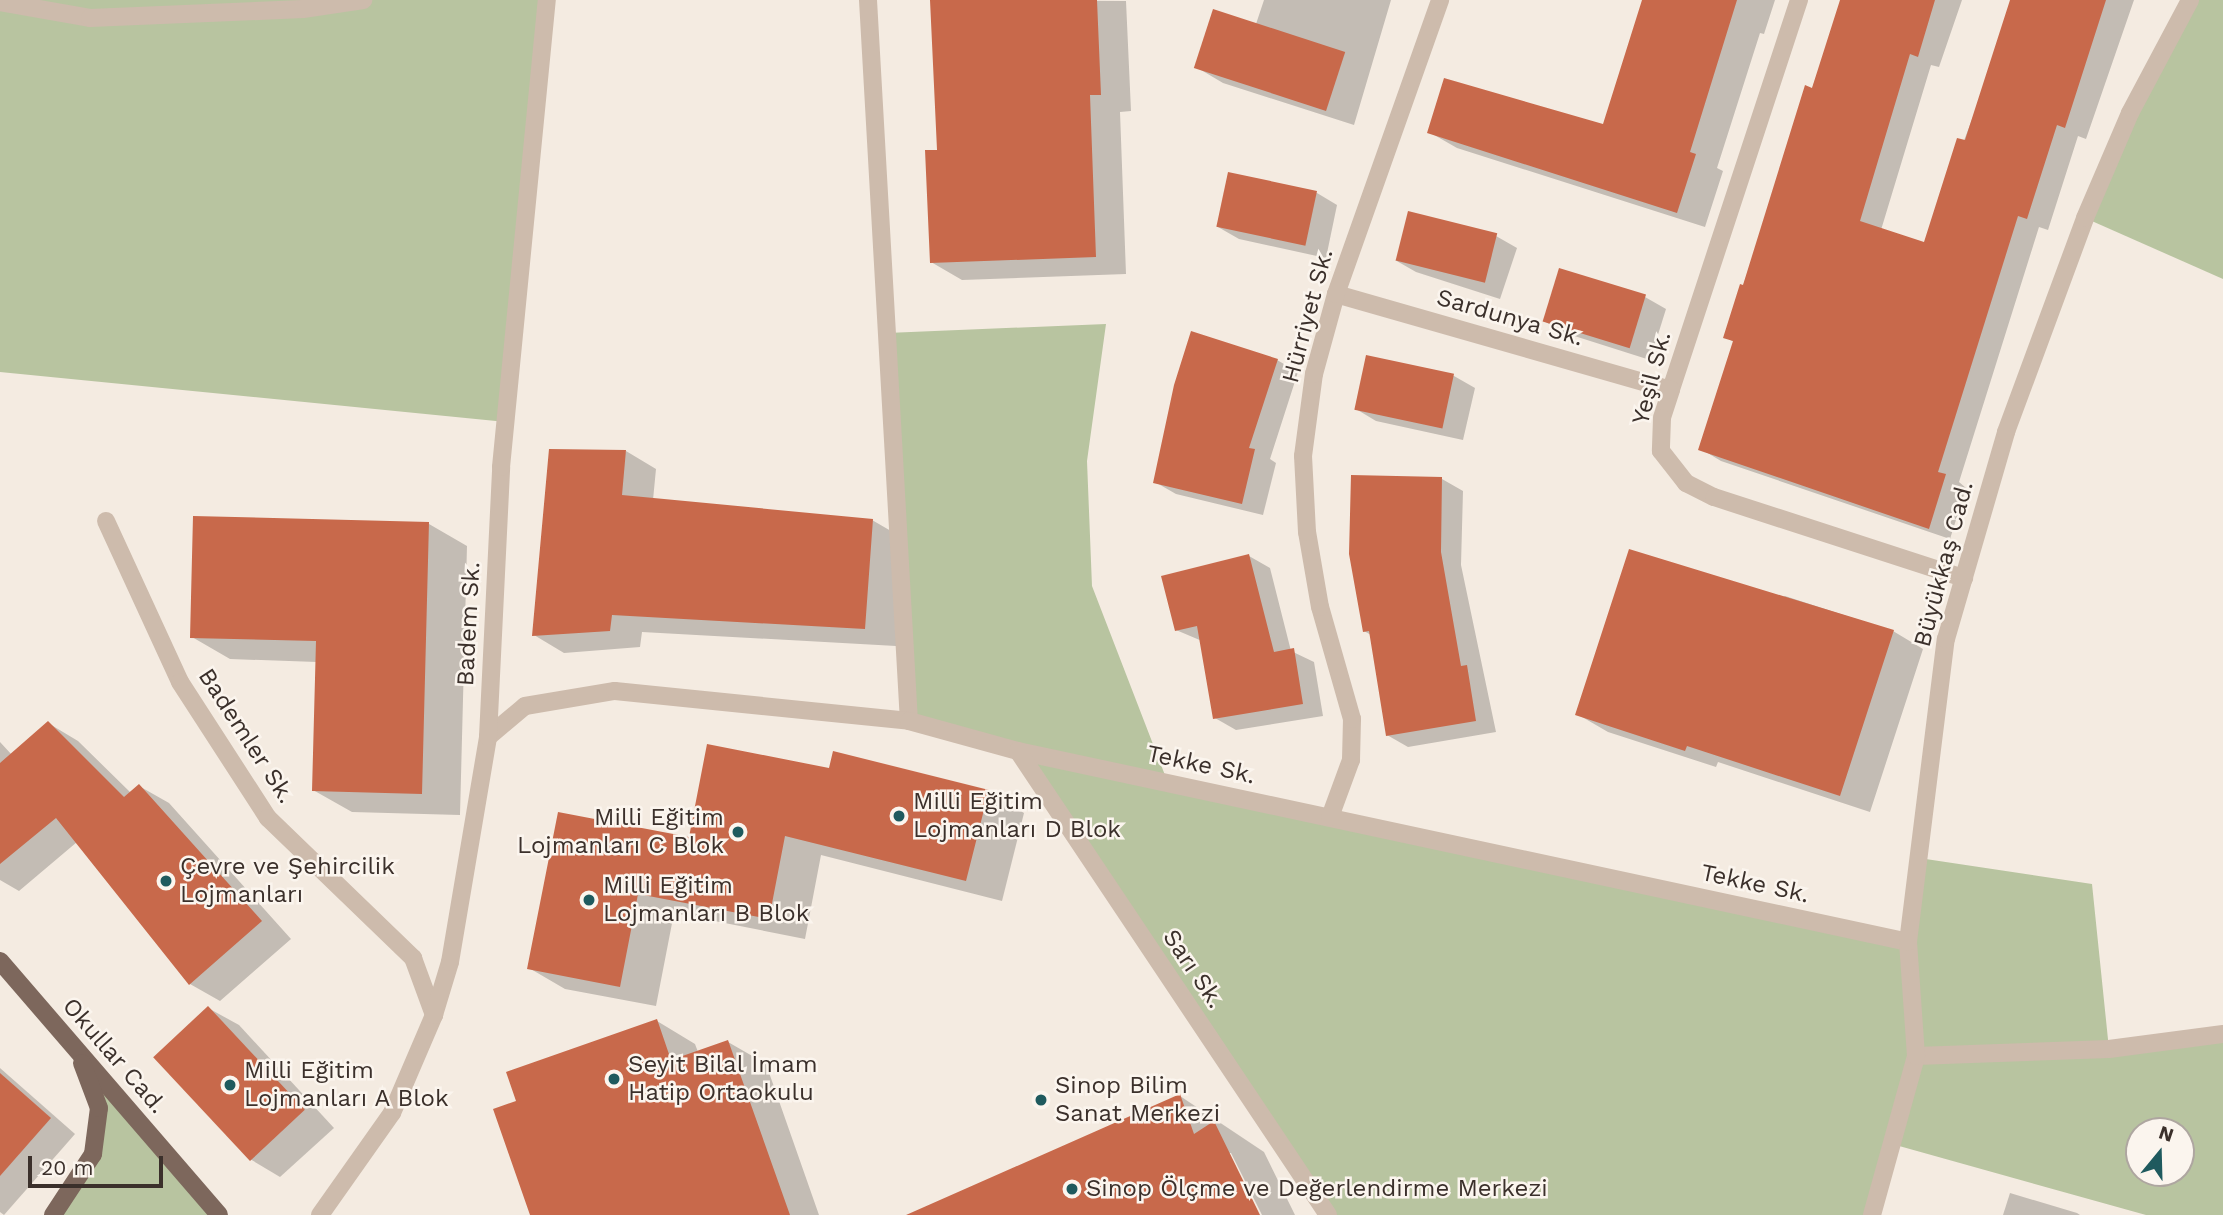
<!DOCTYPE html>
<meta charset="utf-8">
<style>
body{margin:0}
#map{position:relative;width:2223px;height:1215px;overflow:hidden;background:#f4ebe1;font-family:"Work Sans",sans-serif}
div>[style]{position:absolute}
.green>*{inset:0;background:#b8c4a0}
.shadow>*{inset:0;background:#0003}
.building>*{inset:0;background:#c8694b;transform-origin:0 0}
.minor>*{height:18px;margin:-9px;padding:0 9px;transform-origin:9px;border-radius:9px;background:#cdbbac}
.major>*{height:18px;margin:-9px;padding:0 9px;transform-origin:9px;border-radius:9px;background:#7d675c}
.dots>*{width:19px;height:19px;translate:-50% -50%;box-sizing:border-box;border:4px solid #fbf5ee;border-radius:50%}
span{translate:-50% -50%;white-space:nowrap;text-align:center;line-height:1.15;-webkit-text-stroke:5px #fbf5ee;paint-order:stroke}
.street-label{font-size:24px;color:#3b302b}
.poi-label{font-size:24px;color:#3b302b}
.left{translate:0 -50%;text-align:left}
.right{translate:-100% -50%;text-align:right}
.north{position:absolute;left:2125px;top:1117px;width:70px;height:70px;box-sizing:border-box;background:#fbf5ee;border:2px solid #aea6a0;border-radius:50%;rotate:19deg;font-size:19px;font-weight:700;line-height:28px;text-align:center;color:#3b302b}
.north::after{content:'';display:block;margin:auto;width:24px;height:32px;background:#1f5a5e;clip-path:polygon(50% 0,100% 100%,50% 72%,0 100%)}
.scale{position:absolute;left:28px;top:1156px;width:135px;height:32px;box-sizing:border-box;border:4px solid #3b302b;border-top:0;padding-left:9px;font-size:21px;line-height:24px;white-space:nowrap;color:#3b302b;-webkit-text-stroke:5px #fbf5ee;paint-order:stroke}
</style>
<div id="map">
<div class="green">
<i style="clip-path:polygon(0 0,547px 0,506px 422px,0 372px)"></i>
<i style="clip-path:polygon(2190px 0,2223px 0,2223px 279px,2085px 218px)"></i>
<i style="clip-path:polygon(evenodd,1106px 324px,1087px 461px,1092px 586px,1168px 783px,1908px 942px,1919px 858px,2092px 884px,2109px 1049px,2223px 1034px,2223px 1215px,2146px 1215px,1892px 1144px,1872px 1215px,1328px 1215px,1018px 751px,909px 721px,887px 333px,1106px 324px,2139px 1131px,2181px 1131px,2181px 1173px,2139px 1173px,2139px 1131px)"></i>
<i style="clip-path:polygon(78px 1052px,219px 1215px,53px 1215px,93px 1154px,99px 1108px)"></i>
</div>
<div class="shadow">
<i style="clip-path:polygon(932px 0,1126px 1px,1131px 111px,1120px 112px,1126px 274px,962px 280px,931px 262px,939px 151px)"></i>
<i style="clip-path:polygon(1264px 0,1391px 0,1354px 125px,1223px 83px,1196px 67px,1256px 24px)"></i>
<i style="clip-path:polygon(1644px 0,1775px 0,1764px 34px,1760px 33px,1717px 168px,1723px 171px,1705px 227px,1457px 148px,1429px 132px,1604px 126px)"></i>
<i style="clip-path:polygon(1843px 0,1962px 0,1939px 67px,1931px 65px,1881px 230px,1925px 244px,2017px 0,2134px 0,2086px 139px,2078px 136px,2048px 230px,2039px 227px,1959px 482px,1966px 488px,1950px 539px,1721px 461px,1701px 449px,1734px 342px,1725px 337px)"></i>
<i style="clip-path:polygon(1229px 174px,1317px 193px,1337px 205px,1326px 258px,1239px 239px,1218px 227px)"></i>
<i style="clip-path:polygon(1496px 236px,1517px 248px,1500px 299px,1416px 272px,1395px 260px)"></i>
<i style="clip-path:polygon(1645px 297px,1666px 309px,1650px 360px,1565px 333px,1544px 321px)"></i>
<i style="clip-path:polygon(1367px 357px,1454px 376px,1475px 388px,1463px 440px,1376px 421px,1356px 409px)"></i>
<i style="clip-path:polygon(1277px 360px,1298px 372px,1270px 459px,1276px 463px,1263px 515px,1176px 494px,1155px 482px)"></i>
<i style="clip-path:polygon(626px 451px,656px 469px,653px 500px,872px 520px,903px 538px,896px 646px,642px 632px,640px 647px,564px 653px,534px 635px)"></i>
<i style="clip-path:polygon(1442px 479px,1463px 491px,1461px 565px,1496px 732px,1408px 747px,1387px 735px,1371px 635px,1364px 631px)"></i>
<i style="clip-path:polygon(429px 524px,467px 546px,460px 815px,352px 812px,313px 790px,317px 662px,230px 659px,192px 637px)"></i>
<i style="clip-path:polygon(1249px 556px,1270px 568px,1291px 651px,1314px 662px,1323px 716px,1236px 730px,1215px 718px,1202px 641px,1176px 630px)"></i>
<i style="clip-path:polygon(1785px 596px,1893px 631px,1923px 649px,1870px 812px,1718px 762px,1716px 767px,1608px 732px,1577px 714px)"></i>
<i style="clip-path:polygon(48px 723px,78px 741px,131px 793px,139px 786px,169px 803px,291px 939px,220px 1001px,190px 984px,77px 842px,19px 891px,0 880px,0 742px,12px 755px)"></i>
<i style="clip-path:polygon(830px 770px,988px 792px,1024px 813px,1002px 901px,821px 855px,805px 939px,674px 913px,656px 1006px,565px 989px,529px 968px,690px 839px)"></i>
<i style="clip-path:polygon(208px 1008px,239px 1025px,334px 1128px,280px 1177px,250px 1159px)"></i>
<i style="clip-path:polygon(657px 1021px,695px 1044px,698px 1052px,728px 1042px,766px 1064px,819px 1215px,533px 1215px)"></i>
<i style="clip-path:polygon(0 1068px,75px 1134px,4px 1215px,0 1212px)"></i>
<i style="clip-path:polygon(1180px 1096px,1264px 1152px,1295px 1215px,1262px 1215px,1231px 1153px,1228px 1153px,1258px 1215px,973px 1215px)"></i>
<i style="clip-path:polygon(2010px 1193px,2077px 1213px,2080px 1215px,2003px 1215px)"></i>
</div>
<div class="building">
<i style="clip-path:polygon(930px 0,1097px 0,1101px 95px,1090px 95px,1096px 257px,930px 263px,925px 150px,937px 150px)"></i>
<i style="clip-path:polygon(1642px 0,1737px 0,1690px 152px,1696px 154px,1677px 213px,1427px 133px,1444px 78px,1603px 124px)"></i>
<i style="clip-path:polygon(1840px 0,1935px 0,1918px 57px,1910px 54px,1860px 221px,1924px 242px,1957px 138px,1965px 140px,2010px 0,2106px 0,2065px 128px,2057px 125px,2027px 219px,2018px 216px,1938px 472px,1946px 474px,1929px 529px,1698px 450px,1733px 341px,1723px 338px,1740px 284px,1743px 285px,1805px 85px,1812px 88px)"></i>
<i style="left:1213px;top:9px;width:139px;height:62px;rotate:18deg"></i>
<i style="left:1228px;top:172px;width:91px;height:56px;rotate:12deg"></i>
<i style="left:1408px;top:211px;width:92px;height:51px;rotate:14deg"></i>
<i style="left:1559px;top:268px;width:91px;height:56px;rotate:17deg"></i>
<i style="clip-path:polygon(1191px 331px,1278px 359px,1249px 448px,1255px 449px,1242px 504px,1153px 483px,1174px 385px)"></i>
<i style="left:1366px;top:355px;width:90px;height:56px;rotate:12deg"></i>
<i style="clip-path:polygon(549px 449px,626px 450px,622px 495px,873px 519px,865px 629px,612px 615px,610px 631px,532px 636px)"></i>
<i style="clip-path:polygon(1351px 475px,1442px 477px,1441px 552px,1461px 666px,1467px 665px,1476px 721px,1386px 736px,1369px 631px,1363px 632px,1349px 554px)"></i>
<i style="clip-path:polygon(193px 516px,429px 522px,422px 794px,312px 791px,316px 641px,190px 638px)"></i>
<i style="clip-path:polygon(1629px 549px,1894px 630px,1840px 796px,1687px 746px,1685px 751px,1575px 715px)"></i>
<i style="clip-path:polygon(1249px 554px,1274px 652px,1294px 648px,1303px 704px,1213px 719px,1197px 626px,1175px 631px,1161px 576px)"></i>
<i style="clip-path:polygon(48px 721px,124px 797px,139px 784px,262px 921px,189px 985px,56px 818px,0 864px,0 763px)"></i>
<i style="clip-path:polygon(707px 744px,829px 768px,833px 751px,989px 790px,966px 881px,785px 836px,769px 919px,638px 894px,620px 987px,527px 969px,558px 812px,689px 837px)"></i>
<i style="left:208px;top:1006px;width:142px;height:75px;rotate:47deg"></i>
<i style="clip-path:polygon(657px 1019px,671px 1060px,728px 1040px,790px 1215px,530px 1215px,493px 1109px,516px 1101px,506px 1072px)"></i>
<i style="clip-path:polygon(0 1073px,51px 1118px,0 1176px)"></i>
<i style="clip-path:polygon(1180px 1094px,1194px 1134px,1214px 1121px,1260px 1215px,906px 1215px)"></i>
</div>
<div class="minor">
<i style="left:868px;top:0;width:722px;rotate:86.75deg"></i>
<i style="left:1799px;top:0;width:410px;rotate:108.2deg"></i>
<i style="left:1671px;top:390px;width:29px;rotate:108deg"></i>
<i style="left:1662px;top:418px;width:33px;rotate:92deg"></i>
<i style="left:1661px;top:451px;width:41px;rotate:52deg"></i>
<i style="left:1686px;top:483px;width:31px;rotate:27deg"></i>
<i style="left:1714px;top:497px;width:263px;rotate:18deg"></i>
<i style="left:0;top:2px;width:91px;rotate:10.1deg"></i>
<i style="left:90px;top:18px;width:213px;rotate:-2.4deg"></i>
<i style="left:303px;top:9px;width:61px;rotate:-8.5deg"></i>
<i style="left:1336px;top:294px;width:348px;rotate:16deg"></i>
<i style="left:106px;top:521px;width:177px;rotate:65.3deg"></i>
<i style="left:180px;top:682px;width:162px;rotate:57.1deg"></i>
<i style="left:268px;top:818px;width:202px;rotate:44deg"></i>
<i style="left:413px;top:958px;width:61px;rotate:69.8deg"></i>
<i style="left:488px;top:737px;width:48px;rotate:-40deg"></i>
<i style="left:525px;top:706px;width:91px;rotate:-9.5deg"></i>
<i style="left:615px;top:691px;width:296px;rotate:5.8deg"></i>
<i style="left:909px;top:721px;width:113px;rotate:15.4deg"></i>
<i style="left:1018px;top:751px;width:910px;rotate:12.11deg"></i>
<i style="left:1018px;top:751px;width:558px;rotate:56.25deg"></i>
<i style="left:1330px;top:817px;width:61px;rotate:-69.8deg"></i>
<i style="left:1351px;top:760px;width:41px;rotate:-88.6deg"></i>
<i style="left:1352px;top:719px;width:116px;rotate:-105.9deg"></i>
<i style="left:1320px;top:607px;width:76px;rotate:-99.8deg"></i>
<i style="left:1307px;top:532px;width:76px;rotate:-93deg"></i>
<i style="left:1303px;top:456px;width:83px;rotate:-82.4deg"></i>
<i style="left:1314px;top:374px;width:83px;rotate:-74.6deg"></i>
<i style="left:1336px;top:294px;width:312px;rotate:-70.5deg"></i>
<i style="left:1916px;top:1056px;width:193px;rotate:-2.1deg"></i>
<i style="left:2109px;top:1049px;width:115px;rotate:-7.5deg"></i>
<i style="left:320px;top:1215px;width:125px;rotate:-54.8deg"></i>
<i style="left:392px;top:1113px;width:107px;rotate:-66.8deg"></i>
<i style="left:434px;top:1015px;width:55px;rotate:-73.2deg"></i>
<i style="left:450px;top:962px;width:228px;rotate:-80.4deg"></i>
<i style="left:488px;top:737px;width:270px;rotate:-87.2deg"></i>
<i style="left:501px;top:467px;width:469px;rotate:-84.4deg"></i>
<i style="left:1872px;top:1215px;width:165px;rotate:-74.5deg"></i>
<i style="left:1916px;top:1056px;width:114px;rotate:-94deg"></i>
<i style="left:1908px;top:942px;width:305px;rotate:-82.9deg"></i>
<i style="left:1946px;top:639px;width:216px;rotate:-73.8deg"></i>
<i style="left:2006px;top:432px;width:228px;rotate:-69.7deg"></i>
<i style="left:2085px;top:218px;width:114px;rotate:-66.8deg"></i>
<i style="left:2130px;top:113px;width:128px;rotate:-62deg"></i>
</div>
<div class="major">
<i style="left:0;top:961px;width:335px;rotate:49.2deg"></i>
<i style="left:53px;top:1215px;width:73px;rotate:-56.7deg"></i>
<i style="left:93px;top:1154px;width:46px;rotate:-82.6deg"></i>
<i style="left:99px;top:1108px;width:48px;rotate:-110.7deg"></i>
</div>
<div class="dots">
<i style="left:899px;top:816px;background:#1f5a5e"></i>
<i style="left:738px;top:832px;background:#1f5a5e"></i>
<i style="left:166px;top:881px;background:#1f5a5e"></i>
<i style="left:589px;top:900px;background:#1f5a5e"></i>
<i style="left:614px;top:1079px;background:#1f5a5e"></i>
<i style="left:230px;top:1085px;background:#1f5a5e"></i>
<i style="left:1041px;top:1100px;background:#1f5a5e"></i>
<i style="left:1072px;top:1189px;background:#1f5a5e"></i>
</div>
<div class="street-label">
<span style="left:1308px;top:316px;rotate:-75deg">Hürriyet Sk.</span>
<span style="left:1510px;top:318px;rotate:16deg">Sardunya Sk.</span>
<span style="left:1652px;top:378px;rotate:-76deg">Yeşil Sk.</span>
<span style="left:1944px;top:564px;rotate:-75deg">Büyükkaş Cad.</span>
<span style="left:469px;top:624px;rotate:-87deg">Badem Sk.</span>
<span style="left:246px;top:736px;rotate:57deg">Bademler Sk.</span>
<span style="left:1201px;top:765px;rotate:12deg">Tekke Sk.</span>
<span style="left:1755px;top:884px;rotate:12deg">Tekke Sk.</span>
<span style="left:1193px;top:969px;rotate:56deg">Sarı Sk.</span>
<span style="left:114px;top:1056px;rotate:49deg">Okullar Cad.</span>
</div>
<div class="poi-label">
<span class="left" style="left:913px;top:816px">Milli Eğitim<br>Lojmanları D Blok</span>
<span class="right" style="left:724px;top:832px">Milli Eğitim<br>Lojmanları C Blok</span>
<span class="left" style="left:180px;top:881px">Çevre ve Şehircilik<br>Lojmanları</span>
<span class="left" style="left:603px;top:900px">Milli Eğitim<br>Lojmanları B Blok</span>
<span class="left" style="left:628px;top:1079px">Seyit Bilal İmam<br>Hatip Ortaokulu</span>
<span class="left" style="left:244px;top:1085px">Milli Eğitim<br>Lojmanları A Blok</span>
<span class="left" style="left:1055px;top:1100px">Sinop Bilim<br>Sanat Merkezi</span>
<span class="left" style="left:1086px;top:1189px">Sinop Ölçme ve Değerlendirme Merkezi</span>
</div>
<div class="north">N</div>
<div class="scale">20 m</div>
</div>
